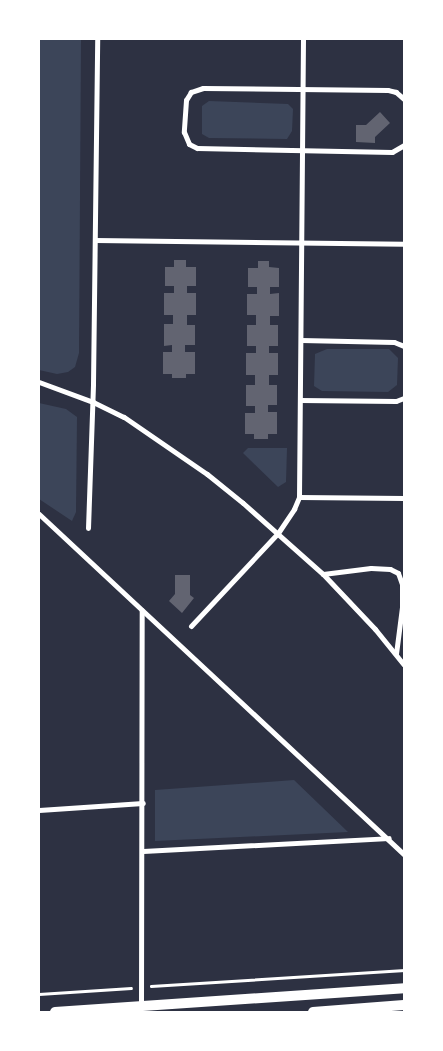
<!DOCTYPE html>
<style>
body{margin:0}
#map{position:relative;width:443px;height:1051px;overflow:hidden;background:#2d3142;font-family:"Source Sans 3",sans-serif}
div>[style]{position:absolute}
.green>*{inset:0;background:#3c4559}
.building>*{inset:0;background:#626471}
.path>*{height:2.5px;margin:-1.25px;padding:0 1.25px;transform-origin:1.25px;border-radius:1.25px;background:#fff}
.minor>*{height:5px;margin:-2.5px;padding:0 2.5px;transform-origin:2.5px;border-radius:2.5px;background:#fff}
.secondary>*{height:10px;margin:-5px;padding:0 5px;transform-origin:5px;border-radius:5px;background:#fff}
span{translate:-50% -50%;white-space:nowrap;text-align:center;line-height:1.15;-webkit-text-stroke:4.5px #fff;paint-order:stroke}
.frame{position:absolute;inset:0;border:40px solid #fff;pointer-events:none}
</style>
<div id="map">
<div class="green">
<i style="clip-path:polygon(39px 39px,81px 39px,79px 353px,75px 367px,68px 372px,57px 374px,39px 370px)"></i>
<i style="clip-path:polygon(209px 101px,288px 104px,293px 109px,292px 131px,287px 139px,209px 138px,202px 134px,202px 106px)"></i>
<i style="clip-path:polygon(327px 349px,389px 349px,398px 358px,397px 385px,388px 392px,322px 391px,314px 386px,315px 354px)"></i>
<i style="clip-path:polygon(39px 403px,66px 409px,77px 417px,76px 512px,72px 521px,39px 499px)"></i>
<i style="clip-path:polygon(248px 448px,287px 448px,286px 482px,278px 487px,243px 453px)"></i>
<i style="clip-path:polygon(294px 780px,348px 832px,155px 841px,155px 790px)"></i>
</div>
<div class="building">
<i style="clip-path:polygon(380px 112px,390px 123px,375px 137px,375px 143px,356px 142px,356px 125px,366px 125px)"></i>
<i style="clip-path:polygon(174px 260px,186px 260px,186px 267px,196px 267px,196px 286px,187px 286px,187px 293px,196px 293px,196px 315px,187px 315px,187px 325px,195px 325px,195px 345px,185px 345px,185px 352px,195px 352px,195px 374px,186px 374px,186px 378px,172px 378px,172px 374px,163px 374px,163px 352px,172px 352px,172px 345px,164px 346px,164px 324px,173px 324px,173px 315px,164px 315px,164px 293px,174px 293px,174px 286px,165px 286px,165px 267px,174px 267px)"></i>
<i style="clip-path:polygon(258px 261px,269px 261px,269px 267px,279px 268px,279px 287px,270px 287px,270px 294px,279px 293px,279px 316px,270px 316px,270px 325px,278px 325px,278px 346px,269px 346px,269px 353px,278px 353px,278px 375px,269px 375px,269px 385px,277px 385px,277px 405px,268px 405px,268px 412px,277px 412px,277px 434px,268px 434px,268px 439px,254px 439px,254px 434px,245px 434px,245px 413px,255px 413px,255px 406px,246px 406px,246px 385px,255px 385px,255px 375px,246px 375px,246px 353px,256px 353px,256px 346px,247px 346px,247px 325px,256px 325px,256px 315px,247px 315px,247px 294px,257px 294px,257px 287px,248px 287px,248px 268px,258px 268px)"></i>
<i style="clip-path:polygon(175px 575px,190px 575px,190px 595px,194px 598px,182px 613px,169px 601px,175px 594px)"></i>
</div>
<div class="path">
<i style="left:151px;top:986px;width:254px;rotate:-3.6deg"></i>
<i style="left:39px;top:994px;width:92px;rotate:-3.7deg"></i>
</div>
<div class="minor">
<i style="left:404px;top:99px;width:11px;rotate:-139deg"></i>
<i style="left:396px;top:92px;width:8px;rotate:-166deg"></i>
<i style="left:388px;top:90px;width:185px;rotate:-179.4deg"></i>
<i style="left:203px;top:88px;width:13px;rotate:162deg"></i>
<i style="left:191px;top:92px;width:9px;rotate:122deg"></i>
<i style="left:186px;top:100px;width:32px;rotate:94deg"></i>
<i style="left:184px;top:132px;width:13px;rotate:67deg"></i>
<i style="left:189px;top:144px;width:9px;rotate:27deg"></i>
<i style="left:197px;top:148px;width:195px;rotate:1.2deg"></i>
<i style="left:392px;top:152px;width:14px;rotate:-30deg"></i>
<i style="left:95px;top:240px;width:309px;rotate:0.7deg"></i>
<i style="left:301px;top:340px;width:93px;rotate:1.2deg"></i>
<i style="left:394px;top:342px;width:11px;rotate:22deg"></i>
<i style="left:39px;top:382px;width:58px;rotate:20.3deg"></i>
<i style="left:93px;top:402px;width:34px;rotate:26deg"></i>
<i style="left:124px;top:417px;width:101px;rotate:34.5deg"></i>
<i style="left:207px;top:474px;width:46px;rotate:38.9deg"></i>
<i style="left:243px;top:503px;width:107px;rotate:41.6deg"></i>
<i style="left:323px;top:574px;width:76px;rotate:46.6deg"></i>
<i style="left:375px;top:629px;width:46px;rotate:51.1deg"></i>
<i style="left:300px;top:400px;width:96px;rotate:0.6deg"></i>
<i style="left:396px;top:401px;width:9px;rotate:-21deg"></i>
<i style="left:299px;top:497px;width:105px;rotate:0.5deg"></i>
<i style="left:39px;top:514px;width:499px;rotate:43deg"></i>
<i style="left:88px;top:528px;width:144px;rotate:-88deg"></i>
<i style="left:93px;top:384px;width:345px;rotate:-89.3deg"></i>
<i style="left:323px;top:574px;width:48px;rotate:-7.1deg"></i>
<i style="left:371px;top:568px;width:19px;rotate:3deg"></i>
<i style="left:390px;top:569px;width:9px;rotate:27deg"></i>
<i style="left:398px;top:573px;width:12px;rotate:70deg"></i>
<i style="left:402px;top:584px;width:23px;rotate:90deg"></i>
<i style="left:402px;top:607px;width:47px;rotate:97.3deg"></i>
<i style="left:191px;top:626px;width:127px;rotate:-46.9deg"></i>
<i style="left:278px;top:533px;width:29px;rotate:-56deg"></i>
<i style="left:294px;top:509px;width:13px;rotate:-67deg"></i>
<i style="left:299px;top:497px;width:458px;rotate:-89.5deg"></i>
<i style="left:39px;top:810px;width:104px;rotate:-3.9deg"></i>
<i style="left:143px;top:851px;width:246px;rotate:-3deg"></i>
<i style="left:141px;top:1007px;width:397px;rotate:-89.9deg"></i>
</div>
<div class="secondary">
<i style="left:55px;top:1012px;width:350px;rotate:-3.9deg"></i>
<i style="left:313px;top:1012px;width:91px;rotate:-4.4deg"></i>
</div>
<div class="frame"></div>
</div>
